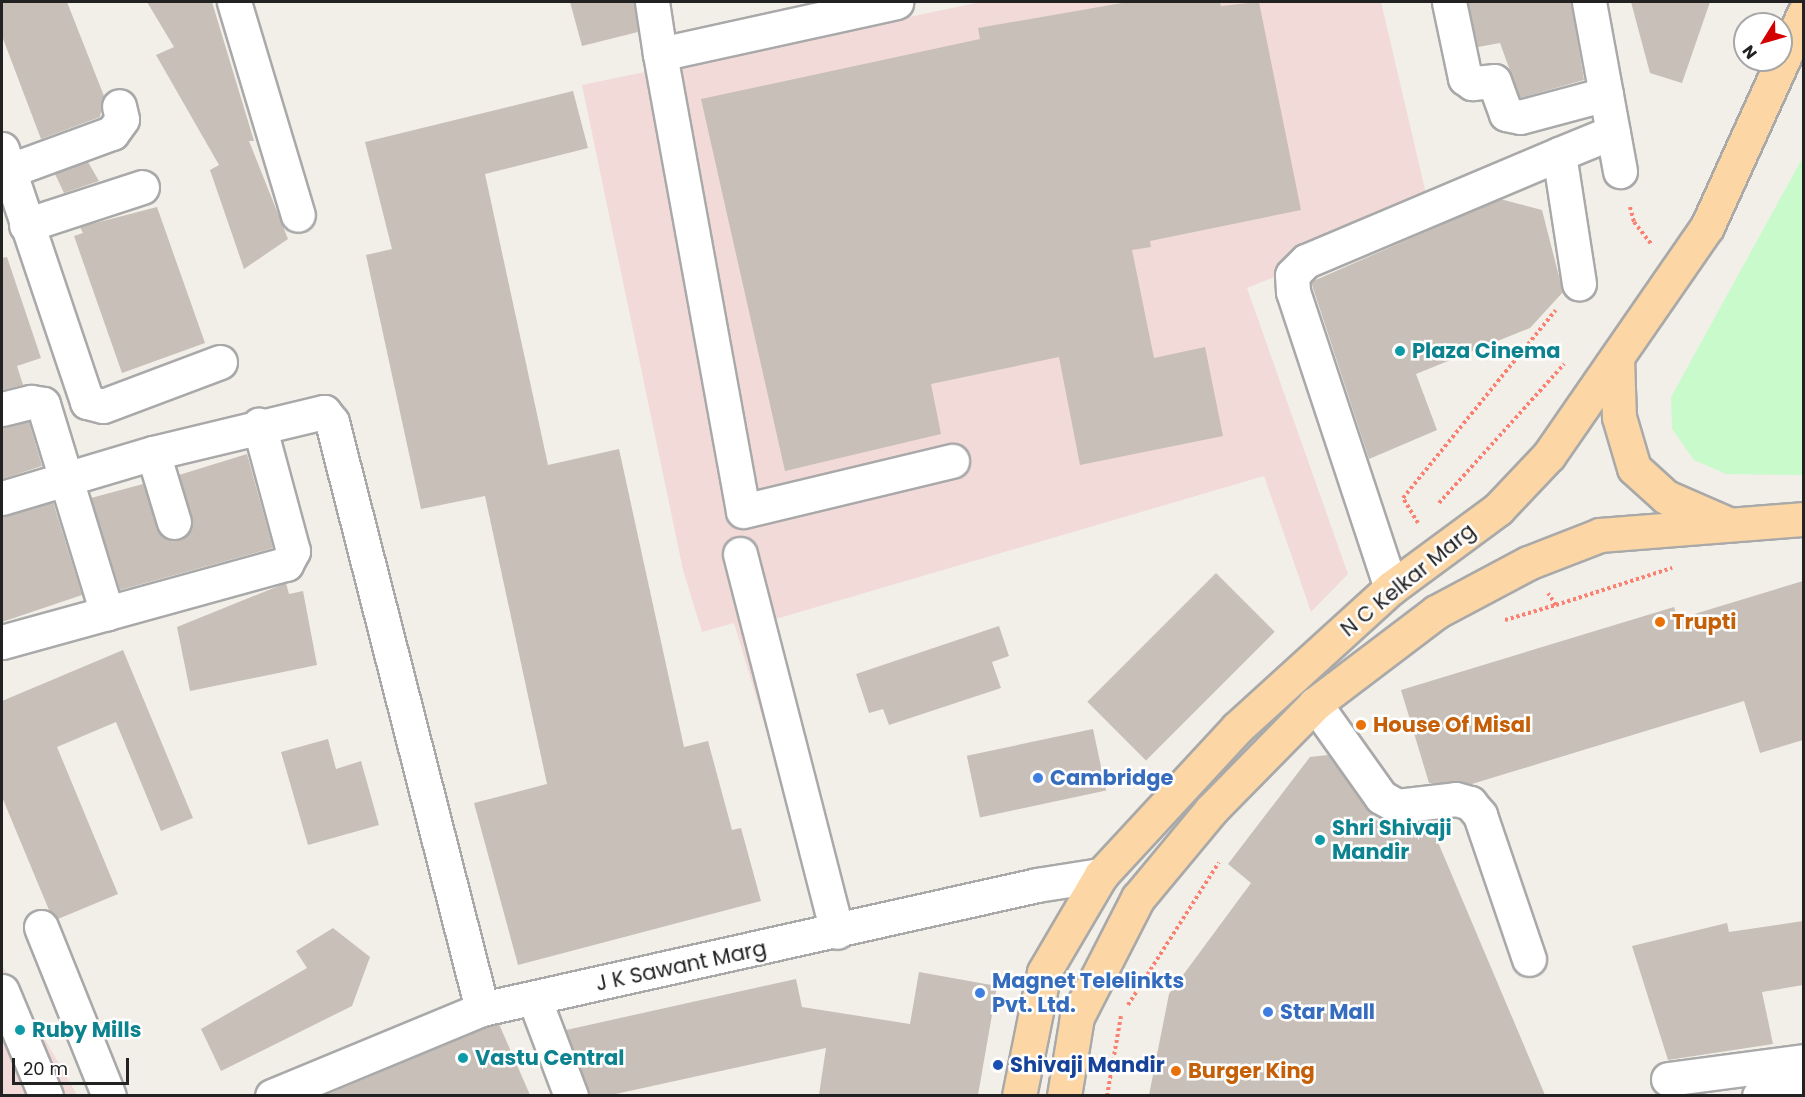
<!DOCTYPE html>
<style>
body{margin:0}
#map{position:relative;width:1805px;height:1097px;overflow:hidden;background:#f2efe9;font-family:Poppins,sans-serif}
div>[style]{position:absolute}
.commercial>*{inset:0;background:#f2dad9}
.park>*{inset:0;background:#c8facc}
.building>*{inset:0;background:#c7bfb8;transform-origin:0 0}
.path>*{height:4px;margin-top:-2px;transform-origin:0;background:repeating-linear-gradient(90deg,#fa8072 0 3px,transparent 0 6px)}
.roads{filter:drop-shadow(2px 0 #a9a9a9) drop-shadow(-2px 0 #a9a9a9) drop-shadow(0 2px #a9a9a9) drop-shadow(0 -2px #a9a9a9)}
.minor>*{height:33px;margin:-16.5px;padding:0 16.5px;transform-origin:16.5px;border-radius:16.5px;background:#fff}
.major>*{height:33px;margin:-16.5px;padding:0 16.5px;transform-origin:16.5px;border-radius:16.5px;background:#fcd6a4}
.dots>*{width:16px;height:16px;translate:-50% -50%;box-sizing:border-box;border:3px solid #fff;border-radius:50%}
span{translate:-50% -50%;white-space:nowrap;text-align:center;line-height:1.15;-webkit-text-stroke:5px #fff;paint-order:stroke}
.culture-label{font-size:21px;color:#0d838f;font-weight:700}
.left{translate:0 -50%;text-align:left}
.street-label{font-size:21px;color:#222}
.food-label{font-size:21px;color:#c56008;font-weight:700}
.shop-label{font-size:21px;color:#366cbe;font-weight:700}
.transit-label{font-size:21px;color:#164399;font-weight:700}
.frame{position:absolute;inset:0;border:3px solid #222;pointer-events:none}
.north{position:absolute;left:1733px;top:12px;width:60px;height:60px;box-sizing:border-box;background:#fff;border:2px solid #a7a7a7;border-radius:50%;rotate:233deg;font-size:16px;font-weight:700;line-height:24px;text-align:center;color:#222}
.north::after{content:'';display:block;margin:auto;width:21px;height:27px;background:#d40000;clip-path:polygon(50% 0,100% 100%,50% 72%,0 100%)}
.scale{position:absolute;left:12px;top:1058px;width:117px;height:27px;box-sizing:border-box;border:3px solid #222;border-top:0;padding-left:8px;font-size:18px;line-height:21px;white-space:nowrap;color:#222;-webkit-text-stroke:4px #fff;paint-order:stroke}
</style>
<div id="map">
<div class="commercial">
<i style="clip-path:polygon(981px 2px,1381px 2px,1431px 215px,1247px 288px,1348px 574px,1311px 612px,1264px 476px,769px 621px,851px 908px,820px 910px,734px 623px,702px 632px,683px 570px,582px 85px)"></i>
<i style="clip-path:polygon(2px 965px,77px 1095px,2px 1095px)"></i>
</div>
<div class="park">
<i style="clip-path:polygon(1803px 157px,1803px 475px,1726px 474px,1694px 460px,1672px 429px,1671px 397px)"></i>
</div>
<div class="building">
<i style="clip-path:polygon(2px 2px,67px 2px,104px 96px,100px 117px,41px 139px,2px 36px)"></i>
<i style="clip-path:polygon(147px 2px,212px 2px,254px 141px,249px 141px,288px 239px,244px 269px,210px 170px,219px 165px,156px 55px,174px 47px)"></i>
<i style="clip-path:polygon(570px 2px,634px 2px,638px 32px,582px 46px)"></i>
<i style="clip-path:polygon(1128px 2px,1220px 2px,1221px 6px,1259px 2px,1301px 210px,1150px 241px,1151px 247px,1132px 250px,1154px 358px,1205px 347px,1223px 436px,1080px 465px,1059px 357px,931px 384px,941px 434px,785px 471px,701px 99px,980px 39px,978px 28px)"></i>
<i style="clip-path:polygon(1473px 2px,1571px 2px,1584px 80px,1520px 98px,1500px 43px,1478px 47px,1468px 3px)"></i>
<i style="clip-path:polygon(1631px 2px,1710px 2px,1682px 83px,1650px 73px)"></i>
<i style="clip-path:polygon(573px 91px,588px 148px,485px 174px,548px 465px,619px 449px,684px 747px,708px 741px,732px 830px,741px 828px,761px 901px,518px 965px,474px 803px,547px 784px,485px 496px,421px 509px,366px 255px,392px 249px,365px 142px)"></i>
<i style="clip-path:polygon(88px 162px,99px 181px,64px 193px,55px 174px)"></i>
<i style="clip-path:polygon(1500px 199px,1542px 210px,1563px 292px,1530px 328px,1416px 374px,1437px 430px,1369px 459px,1311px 282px)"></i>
<i style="clip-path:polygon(157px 207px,205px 343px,122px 373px,74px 236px,83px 233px,80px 227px)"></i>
<i style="clip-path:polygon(7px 257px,41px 358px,17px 366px,23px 385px,2px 390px,2px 258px)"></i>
<i style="clip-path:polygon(29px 422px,42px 466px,2px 479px,2px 427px)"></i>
<i style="clip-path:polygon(247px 454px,273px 548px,120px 590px,91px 498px,143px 484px,161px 535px,179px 540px,192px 526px,179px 475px)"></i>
<i style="clip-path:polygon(53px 502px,82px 595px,2px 622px,2px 516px)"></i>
<i style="left:1216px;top:573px;width:83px;height:182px;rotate:45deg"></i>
<i style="clip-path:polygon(1803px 581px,1803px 740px,1760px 753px,1744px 701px,1472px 784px,1429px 783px,1401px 690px,1674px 607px,1678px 619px)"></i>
<i style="clip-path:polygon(286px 583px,289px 594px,303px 591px,317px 665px,190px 691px,177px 627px)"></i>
<i style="clip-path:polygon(999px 626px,1009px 656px,992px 662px,1001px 688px,889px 725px,883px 709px,869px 713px,856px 674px)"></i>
<i style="clip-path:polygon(123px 650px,193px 818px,161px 831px,116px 722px,57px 747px,118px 894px,58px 919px,49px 910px,2px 797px,2px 701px)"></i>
<i style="left:1093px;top:729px;width:63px;height:129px;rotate:78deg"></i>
<i style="clip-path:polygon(328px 739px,336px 769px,361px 761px,379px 825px,308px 845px,281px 752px)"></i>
<i style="clip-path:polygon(1328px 755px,1381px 826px,1429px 821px,1545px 1095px,1149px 1095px,1169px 994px,1251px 883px,1228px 864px,1310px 757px)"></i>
<i style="clip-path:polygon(1803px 921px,1803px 985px,1762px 992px,1773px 1044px,1668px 1060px,1632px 946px,1727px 923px,1729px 932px)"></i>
<i style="clip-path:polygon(333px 928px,370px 957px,352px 1006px,221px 1071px,201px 1029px,307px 968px,296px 951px)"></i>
<i style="clip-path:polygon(919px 972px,997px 986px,978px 1095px,819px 1095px,826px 1048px,611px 1095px,589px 1095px,566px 1030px,796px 979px,802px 1007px,910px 1024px)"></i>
<i style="clip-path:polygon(499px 1024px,530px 1095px,326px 1095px,488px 1027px)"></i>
</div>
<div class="path">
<i style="left:1630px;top:207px;width:16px;rotate:75deg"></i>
<i style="left:1634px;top:222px;width:28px;rotate:52deg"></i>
<i style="left:1439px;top:503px;width:187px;rotate:-48deg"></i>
<i style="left:1418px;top:523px;width:29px;rotate:-121deg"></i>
<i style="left:1403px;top:498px;width:242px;rotate:-50.9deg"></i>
<i style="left:1556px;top:605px;width:122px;rotate:-17.7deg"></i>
<i style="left:1505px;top:620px;width:53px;rotate:-16.4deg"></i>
<i style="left:1556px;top:605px;width:14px;rotate:-124deg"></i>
<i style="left:1128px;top:1005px;width:169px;rotate:-57.5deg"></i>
<i style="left:1107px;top:1096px;width:81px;rotate:-80.1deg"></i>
</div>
<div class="roads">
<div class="minor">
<i style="left:234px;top:2px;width:222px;rotate:73.3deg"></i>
<i style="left:652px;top:2px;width:53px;rotate:81.3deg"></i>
<i style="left:660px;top:54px;width:242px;rotate:-12.4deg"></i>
<i style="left:1449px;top:2px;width:78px;rotate:78.1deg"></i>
<i style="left:1465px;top:78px;width:9px;rotate:36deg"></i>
<i style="left:1472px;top:83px;width:22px;rotate:-5deg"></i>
<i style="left:1494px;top:81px;width:35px;rotate:70deg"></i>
<i style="left:1506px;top:114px;width:14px;rotate:12deg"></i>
<i style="left:1520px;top:117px;width:89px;rotate:-15deg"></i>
<i style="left:1589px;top:2px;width:172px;rotate:79.6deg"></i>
<i style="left:660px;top:54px;width:464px;rotate:79.7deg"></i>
<i style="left:743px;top:511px;width:215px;rotate:-13.5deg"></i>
<i style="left:2px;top:149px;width:267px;rotate:71.4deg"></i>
<i style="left:87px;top:402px;width:16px;rotate:14deg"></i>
<i style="left:103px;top:406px;width:125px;rotate:-20.6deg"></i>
<i style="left:1559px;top:154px;width:58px;rotate:-22.2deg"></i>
<i style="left:8px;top:171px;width:111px;rotate:-20.1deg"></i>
<i style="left:112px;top:133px;width:17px;rotate:-54deg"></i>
<i style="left:122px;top:119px;width:13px;rotate:-103deg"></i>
<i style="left:26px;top:225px;width:122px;rotate:-18.1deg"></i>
<i style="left:2px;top:409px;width:30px;rotate:-14deg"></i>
<i style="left:31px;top:402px;width:12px;rotate:9deg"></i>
<i style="left:43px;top:404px;width:219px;rotate:73deg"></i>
<i style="left:153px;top:453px;width:72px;rotate:73.1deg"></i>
<i style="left:2px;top:498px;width:158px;rotate:-16.6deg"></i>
<i style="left:153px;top:453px;width:176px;rotate:-13.5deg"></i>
<i style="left:324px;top:412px;width:13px;rotate:51deg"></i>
<i style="left:332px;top:422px;width:606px;rotate:75.67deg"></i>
<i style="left:740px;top:554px;width:390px;rotate:75.6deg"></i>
<i style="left:1391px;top:588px;width:312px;rotate:-108.3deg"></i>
<i style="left:1293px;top:292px;width:17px;rotate:-93deg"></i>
<i style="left:1292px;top:275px;width:20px;rotate:-45deg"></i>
<i style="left:1306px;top:261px;width:275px;rotate:-22.9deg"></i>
<i style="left:1559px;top:154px;width:131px;rotate:81.2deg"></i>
<i style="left:2px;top:642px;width:295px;rotate:-15.4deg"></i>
<i style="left:286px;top:564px;width:15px;rotate:-62deg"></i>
<i style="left:293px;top:551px;width:131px;rotate:-105.1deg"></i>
<i style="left:1315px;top:704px;width:114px;rotate:54.6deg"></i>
<i style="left:1381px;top:797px;width:18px;rotate:29deg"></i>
<i style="left:1397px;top:806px;width:59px;rotate:-6.8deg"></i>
<i style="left:1456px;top:799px;width:15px;rotate:16deg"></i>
<i style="left:1470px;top:803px;width:16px;rotate:50deg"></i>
<i style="left:1480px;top:815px;width:152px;rotate:71.2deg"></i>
<i style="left:41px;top:927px;width:182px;rotate:68.1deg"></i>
<i style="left:2px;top:991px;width:114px;rotate:67.3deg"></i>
<i style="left:534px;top:998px;width:105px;rotate:69.3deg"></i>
<i style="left:1668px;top:1079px;width:137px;rotate:-7.5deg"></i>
<i style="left:272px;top:1096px;width:227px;rotate:-22.5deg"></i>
<i style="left:482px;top:1009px;width:569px;rotate:-12.59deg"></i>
<i style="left:1037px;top:885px;width:65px;rotate:-8.9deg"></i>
<i style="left:1759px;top:1096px;width:46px;rotate:-10.1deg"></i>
</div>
<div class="major">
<i style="left:1617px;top:358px;width:59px;rotate:88.1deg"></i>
<i style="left:1619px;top:417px;width:53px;rotate:73.6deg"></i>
<i style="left:1634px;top:468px;width:43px;rotate:42.2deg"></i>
<i style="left:1666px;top:497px;width:65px;rotate:23.4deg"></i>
<i style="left:1019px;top:1096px;width:126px;rotate:-78.6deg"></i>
<i style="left:1044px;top:972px;width:113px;rotate:-59.6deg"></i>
<i style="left:1101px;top:875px;width:200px;rotate:-47.2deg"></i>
<i style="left:1237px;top:728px;width:208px;rotate:-42.3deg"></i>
<i style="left:1391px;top:588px;width:133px;rotate:-36.4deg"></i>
<i style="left:1498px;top:509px;width:74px;rotate:-46.6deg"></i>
<i style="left:1549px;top:455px;width:277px;rotate:-55.3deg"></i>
<i style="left:1707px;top:227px;width:235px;rotate:-65.6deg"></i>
<i style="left:1064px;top:1096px;width:80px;rotate:-80.7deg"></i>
<i style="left:1077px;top:1017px;width:134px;rotate:-62.9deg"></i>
<i style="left:1138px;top:898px;width:114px;rotate:-50.3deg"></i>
<i style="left:1211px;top:810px;width:148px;rotate:-45.5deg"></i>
<i style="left:1315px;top:704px;width:152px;rotate:-37.2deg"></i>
<i style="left:1436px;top:612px;width:104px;rotate:-28deg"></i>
<i style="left:1528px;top:563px;width:77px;rotate:-21.3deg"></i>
<i style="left:1600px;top:535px;width:205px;rotate:-4.5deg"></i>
</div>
</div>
<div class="dots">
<i style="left:1400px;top:351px;background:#0f9aa8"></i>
<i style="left:1660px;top:622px;background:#e8710a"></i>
<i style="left:1361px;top:725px;background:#e8710a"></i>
<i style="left:1038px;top:778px;background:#3f7fe0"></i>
<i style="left:1320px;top:840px;background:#0f9aa8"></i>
<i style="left:980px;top:993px;background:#3f7fe0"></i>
<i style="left:1268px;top:1012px;background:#3f7fe0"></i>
<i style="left:20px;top:1030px;background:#0f9aa8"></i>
<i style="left:463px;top:1058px;background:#0f9aa8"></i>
<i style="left:998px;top:1065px;background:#1a4fb4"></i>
<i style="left:1176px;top:1071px;background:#e8710a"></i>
</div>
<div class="culture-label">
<span class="left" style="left:1412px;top:351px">Plaza Cinema</span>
<span class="left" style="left:1332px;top:840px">Shri Shivaji<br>Mandir</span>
<span class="left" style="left:32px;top:1030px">Ruby Mills</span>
<span class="left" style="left:475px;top:1058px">Vastu Central</span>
</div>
<div class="street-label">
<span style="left:1408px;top:580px;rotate:-39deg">N C Kelkar Marg</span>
<span style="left:681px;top:966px;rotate:-12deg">J K Sawant Marg</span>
</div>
<div class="food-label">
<span class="left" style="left:1672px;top:622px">Trupti</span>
<span class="left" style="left:1373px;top:725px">House Of Misal</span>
<span class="left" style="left:1188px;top:1071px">Burger King</span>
</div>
<div class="shop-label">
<span class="left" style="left:1050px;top:778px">Cambridge</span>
<span class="left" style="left:992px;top:993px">Magnet Telelinkts<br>Pvt. Ltd.</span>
<span class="left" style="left:1280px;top:1012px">Star Mall</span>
</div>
<div class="transit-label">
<span class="left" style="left:1010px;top:1065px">Shivaji Mandir</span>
</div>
<div class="frame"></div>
<div class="north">N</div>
<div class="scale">20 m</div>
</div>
